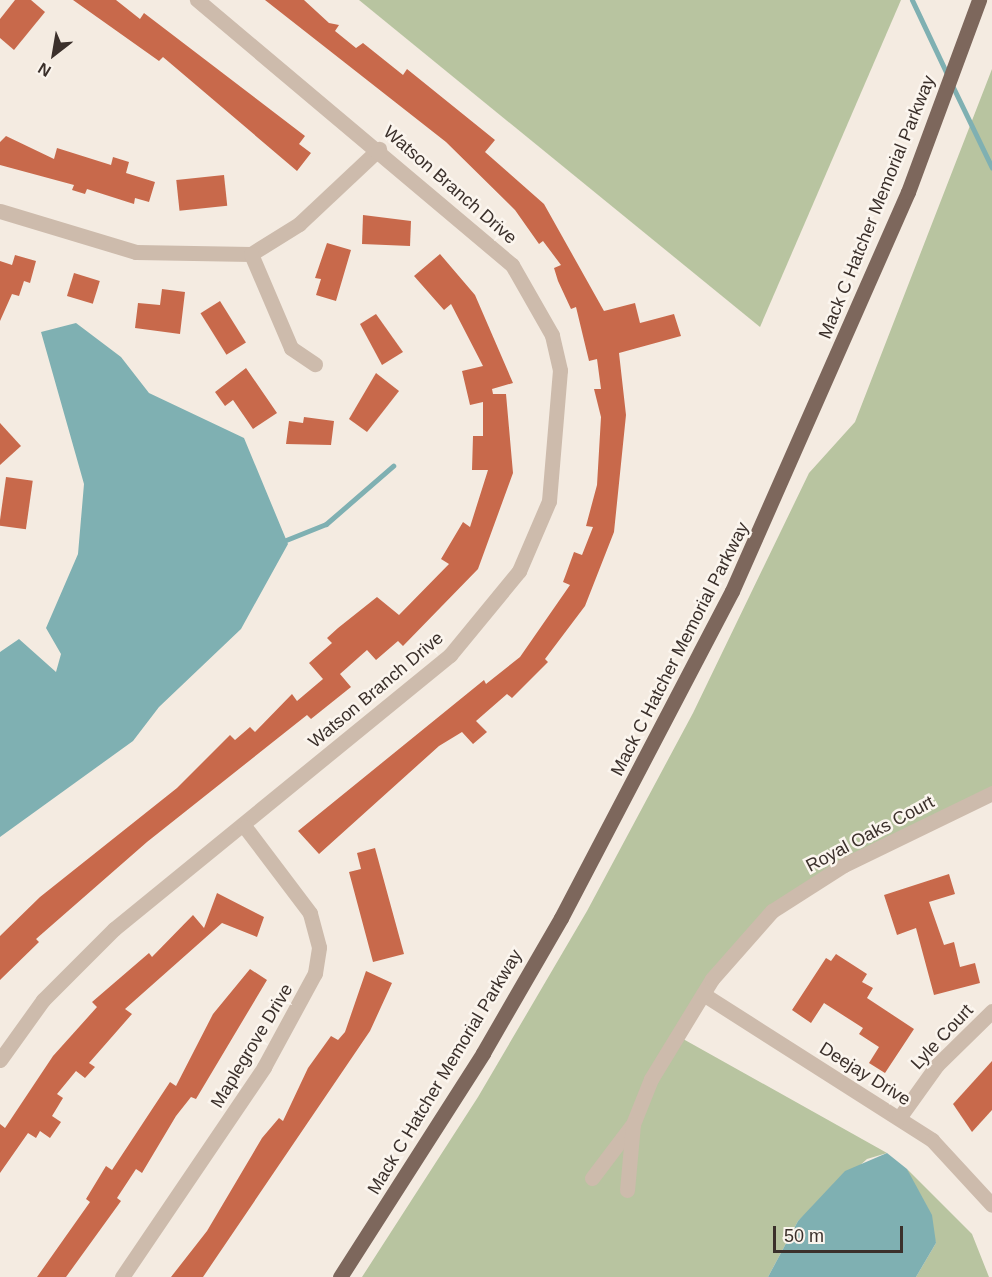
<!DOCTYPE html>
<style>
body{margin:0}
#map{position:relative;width:992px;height:1277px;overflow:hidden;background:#f4ebe1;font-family:Helvetica,sans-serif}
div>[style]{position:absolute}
.green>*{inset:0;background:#b8c4a0}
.water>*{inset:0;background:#7fb0b2}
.stream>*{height:5px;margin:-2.5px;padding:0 2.5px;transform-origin:2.5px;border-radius:2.5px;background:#7fb0b2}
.building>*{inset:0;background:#c8694b;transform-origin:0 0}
.minor>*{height:15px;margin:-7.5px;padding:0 7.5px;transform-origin:7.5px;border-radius:7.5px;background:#cdbbac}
.primary>*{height:15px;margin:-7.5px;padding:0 7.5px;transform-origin:7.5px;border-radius:7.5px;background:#7d675c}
span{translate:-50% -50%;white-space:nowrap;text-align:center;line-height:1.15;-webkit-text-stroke:5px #fbf5ee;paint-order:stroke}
.street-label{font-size:18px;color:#3b302b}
.north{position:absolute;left:24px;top:24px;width:60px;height:60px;-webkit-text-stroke:4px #fbf5ee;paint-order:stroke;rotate:211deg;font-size:16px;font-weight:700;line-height:24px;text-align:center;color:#3b302b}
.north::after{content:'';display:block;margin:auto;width:21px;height:27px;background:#3b302b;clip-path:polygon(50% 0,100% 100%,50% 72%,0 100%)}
.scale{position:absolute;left:773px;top:1226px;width:130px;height:27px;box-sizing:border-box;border:3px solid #3b302b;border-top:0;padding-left:8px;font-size:18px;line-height:21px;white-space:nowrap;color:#3b302b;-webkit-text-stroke:4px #fbf5ee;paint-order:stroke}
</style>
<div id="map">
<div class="green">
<i style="clip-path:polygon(359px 0,901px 0,760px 327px)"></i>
<i style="clip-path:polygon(992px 69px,992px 793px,772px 911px,676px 1035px,887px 1153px,867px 1159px,798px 1221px,768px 1277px,362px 1277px,478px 1097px,587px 911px,693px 713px,809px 473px,855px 422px)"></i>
<i style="clip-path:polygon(907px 1169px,972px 1234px,989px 1277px,916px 1277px,936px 1243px)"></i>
</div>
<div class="water">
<i style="clip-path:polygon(76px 323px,121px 357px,149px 393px,244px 438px,288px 544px,241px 629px,159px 707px,133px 741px,0 837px,0 652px,19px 639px,56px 672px,61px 654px,46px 628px,78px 554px,84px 484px,41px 332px)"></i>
<i style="clip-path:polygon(887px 1153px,907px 1169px,932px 1215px,936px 1243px,916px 1277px,768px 1277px,798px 1221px,845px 1171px)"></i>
</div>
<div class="stream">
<i style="left:912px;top:0;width:82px;rotate:64.7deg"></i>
<i style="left:951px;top:83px;width:94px;rotate:64.2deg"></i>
<i style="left:286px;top:540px;width:43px;rotate:-21.8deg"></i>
<i style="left:326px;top:524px;width:89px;rotate:-40.9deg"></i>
</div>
<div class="building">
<i style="clip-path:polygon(15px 0,31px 0,45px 12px,14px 50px,0 38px,0 19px)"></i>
<i style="clip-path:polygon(73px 0,116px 0,140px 19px,144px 13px,305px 136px,299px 144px,311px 153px,297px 171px,163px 57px,159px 61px)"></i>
<i style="clip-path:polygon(265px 0,304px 0,329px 23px,339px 25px,335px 31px,356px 48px,363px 43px,403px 75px,407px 69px,495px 140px,485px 152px,544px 204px,604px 311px,635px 303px,640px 323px,674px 314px,681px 336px,619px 353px,626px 415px,614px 532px,585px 606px,545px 659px,548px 662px,512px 698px,507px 694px,476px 721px,487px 732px,473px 744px,462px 732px,439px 746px,319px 854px,298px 831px,484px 680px,486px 684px,520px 657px,570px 585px,563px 582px,566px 574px,574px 552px,582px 555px,593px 527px,586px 526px,597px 485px,601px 417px,594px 389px,601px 389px,597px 359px,589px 361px,576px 307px,571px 309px,558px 281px,554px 268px,561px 265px,543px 241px,539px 244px,515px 210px,446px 142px)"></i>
<i style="clip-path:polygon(6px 136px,54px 159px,57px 148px,111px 165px,113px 157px,129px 162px,126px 173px,155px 182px,149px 202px,135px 198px,134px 204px,87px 189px,85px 194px,72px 190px,74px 185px,0 165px,0 142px)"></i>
<i style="left:224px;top:175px;width:31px;height:48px;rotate:84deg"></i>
<i style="clip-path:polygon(363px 215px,411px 221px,410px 246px,362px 244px)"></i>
<i style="clip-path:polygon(327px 243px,351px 250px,336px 301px,316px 295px,321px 279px,315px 278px)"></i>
<i style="clip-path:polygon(440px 254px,475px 295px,513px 383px,492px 389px,493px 394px,506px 394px,513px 473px,478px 569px,403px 646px,398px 641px,376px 660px,367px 650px,340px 674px,351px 687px,311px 719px,307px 715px,147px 842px,36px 939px,39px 942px,0 980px,0 936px,40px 897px,177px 788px,230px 735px,235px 740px,250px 727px,255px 732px,292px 694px,297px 701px,323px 679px,309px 663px,332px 643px,327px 638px,338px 628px,377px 597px,399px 615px,449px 564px,441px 559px,463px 522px,470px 527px,488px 470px,472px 470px,473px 436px,483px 436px,483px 402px,470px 405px,462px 371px,483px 366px,451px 304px,444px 310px,414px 276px)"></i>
<i style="clip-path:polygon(15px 255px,36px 261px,30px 283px,24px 281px,19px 296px,12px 294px,0 321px,0 261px,12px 265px)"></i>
<i style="left:74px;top:273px;width:27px;height:24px;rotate:17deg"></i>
<i style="clip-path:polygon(162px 289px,185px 292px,180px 334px,135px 328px,138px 303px,160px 305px)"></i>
<i style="left:220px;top:301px;width:49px;height:23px;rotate:58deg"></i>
<i style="clip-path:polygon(376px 314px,403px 352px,382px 365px,360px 324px)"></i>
<i style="clip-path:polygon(246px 368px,277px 413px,253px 429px,233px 400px,225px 406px,215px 392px)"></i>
<i style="clip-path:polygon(376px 373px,399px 391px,367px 432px,349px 419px)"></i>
<i style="clip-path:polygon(304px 417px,334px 421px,331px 445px,286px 444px,289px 421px,303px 423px)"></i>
<i style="clip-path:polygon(0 423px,21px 446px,0 465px)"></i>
<i style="left:6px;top:477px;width:27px;height:49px;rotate:8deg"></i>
<i style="clip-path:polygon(375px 848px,404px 954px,373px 962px,349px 872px,361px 869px,357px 853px)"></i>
<i style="clip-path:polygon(949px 874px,955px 894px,929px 902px,944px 945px,954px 942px,960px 967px,975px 963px,980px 983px,934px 995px,916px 928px,897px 935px,884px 895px)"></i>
<i style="clip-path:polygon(217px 893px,264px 917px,257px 937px,222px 923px,125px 1009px,132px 1014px,89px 1063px,95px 1067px,85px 1078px,76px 1071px,57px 1094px,63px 1098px,52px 1116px,61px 1122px,50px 1138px,40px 1131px,36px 1138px,28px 1133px,0 1173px,0 1124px,5px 1128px,53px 1056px,97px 1007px,92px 1002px,149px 953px,152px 957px,193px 915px,204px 928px)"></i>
<i style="clip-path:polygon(836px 954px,867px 974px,862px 982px,873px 988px,867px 998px,914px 1029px,885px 1073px,869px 1063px,879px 1047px,859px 1034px,863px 1028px,824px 1003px,811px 1023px,792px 1010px,826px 958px,831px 961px)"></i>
<i style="clip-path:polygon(250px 969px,267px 980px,196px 1099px,191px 1097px,176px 1116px,142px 1173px,136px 1169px,117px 1198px,121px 1201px,66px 1277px,37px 1277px,90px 1202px,86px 1199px,106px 1166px,112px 1170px,170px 1082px,176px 1086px,213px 1014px)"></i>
<i style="clip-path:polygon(366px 971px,392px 983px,370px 1031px,203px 1277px,171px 1277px,207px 1231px,262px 1138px,279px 1118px,283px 1121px,308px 1068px,331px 1036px,338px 1040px,345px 1032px)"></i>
<i style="clip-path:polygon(992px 1061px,992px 1110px,972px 1132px,953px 1104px)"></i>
</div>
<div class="minor">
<i style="left:0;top:211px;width:142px;rotate:16.8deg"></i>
<i style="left:136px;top:252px;width:115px;rotate:1deg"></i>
<i style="left:251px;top:254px;width:57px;rotate:-32deg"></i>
<i style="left:299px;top:224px;width:110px;rotate:-43.2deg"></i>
<i style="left:251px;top:254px;width:102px;rotate:66.9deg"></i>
<i style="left:291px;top:348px;width:29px;rotate:34deg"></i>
<i style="left:703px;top:994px;width:272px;rotate:32.5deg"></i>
<i style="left:932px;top:1140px;width:88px;rotate:47.3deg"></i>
<i style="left:0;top:1060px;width:74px;rotate:-54.4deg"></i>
<i style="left:43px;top:1000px;width:100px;rotate:-45deg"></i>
<i style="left:114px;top:929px;width:434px;rotate:-39.2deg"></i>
<i style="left:450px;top:655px;width:109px;rotate:-50.6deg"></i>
<i style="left:519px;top:571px;width:76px;rotate:-66.8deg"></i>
<i style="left:549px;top:501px;width:131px;rotate:-85.2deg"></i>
<i style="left:560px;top:370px;width:36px;rotate:-103deg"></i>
<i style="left:552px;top:335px;width:81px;rotate:-119.7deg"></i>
<i style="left:512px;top:265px;width:412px;rotate:-139.9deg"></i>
<i style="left:899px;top:1118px;width:65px;rotate:-54.4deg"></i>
<i style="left:937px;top:1065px;width:77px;rotate:-44.5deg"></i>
<i style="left:592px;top:1178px;width:68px;rotate:-52.8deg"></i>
<i style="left:633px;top:1124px;width:48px;rotate:-68.2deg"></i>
<i style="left:651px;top:1079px;width:117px;rotate:-58.6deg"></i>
<i style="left:712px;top:979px;width:91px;rotate:-48.6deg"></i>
<i style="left:772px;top:911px;width:85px;rotate:-32.6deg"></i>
<i style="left:844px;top:865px;width:165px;rotate:-25.9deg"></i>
<i style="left:627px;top:1190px;width:66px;rotate:-84.8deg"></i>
<i style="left:122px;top:1277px;width:254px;rotate:-55.9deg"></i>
<i style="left:264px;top:1067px;width:107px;rotate:-61.5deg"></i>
<i style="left:315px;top:973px;width:26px;rotate:-81deg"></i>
<i style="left:319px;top:947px;width:35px;rotate:-105deg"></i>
<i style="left:310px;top:913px;width:108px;rotate:-127.1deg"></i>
</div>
<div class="primary">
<i style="left:340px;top:1277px;width:266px;rotate:-57.4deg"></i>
<i style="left:483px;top:1053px;width:156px;rotate:-60deg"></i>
<i style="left:561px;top:918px;width:369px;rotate:-62.4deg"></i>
<i style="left:732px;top:591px;width:436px;rotate:-66.2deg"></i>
<i style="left:908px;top:192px;width:205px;rotate:-69.7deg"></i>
</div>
<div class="street-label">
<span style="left:450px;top:185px;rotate:41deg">Watson Branch Drive</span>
<span style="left:877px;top:207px;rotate:-68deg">Mack C Hatcher Memorial Parkway</span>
<span style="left:680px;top:649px;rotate:-63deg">Mack C Hatcher Memorial Parkway</span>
<span style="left:376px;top:690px;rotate:-40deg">Watson Branch Drive</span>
<span style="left:870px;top:834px;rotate:-28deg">Royal Oaks Court</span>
<span style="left:942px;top:1037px;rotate:-47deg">Lyle Court</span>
<span style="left:252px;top:1046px;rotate:-59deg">Maplegrove Drive</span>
<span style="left:445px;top:1072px;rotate:-59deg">Mack C Hatcher Memorial Parkway</span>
<span style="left:865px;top:1074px;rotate:32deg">Deejay Drive</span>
</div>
<div class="north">N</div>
<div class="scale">50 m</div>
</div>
